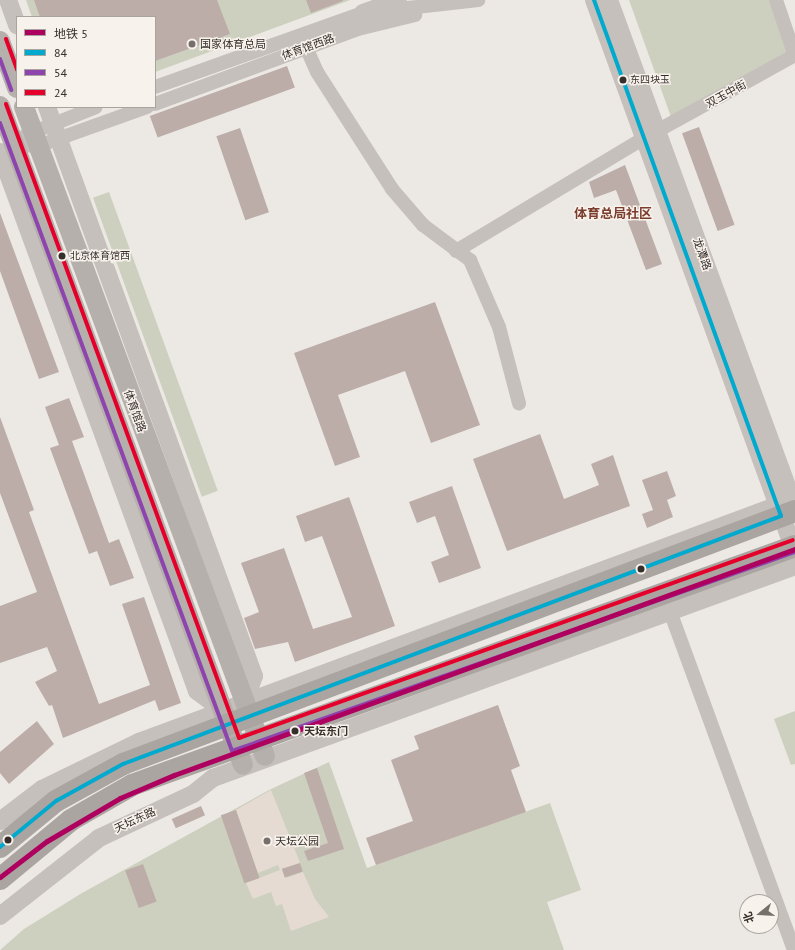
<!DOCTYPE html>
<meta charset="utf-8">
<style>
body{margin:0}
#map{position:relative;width:795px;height:950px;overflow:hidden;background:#ece8e4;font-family:"PT Sans","Noto Sans SC",sans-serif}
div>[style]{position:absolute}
.green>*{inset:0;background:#ced0bf;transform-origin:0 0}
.plaza>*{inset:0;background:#e5dbd2}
.building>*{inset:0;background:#bdada8;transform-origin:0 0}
.minor>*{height:14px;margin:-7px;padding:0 7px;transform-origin:7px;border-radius:7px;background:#c6c0bc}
.tertiary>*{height:18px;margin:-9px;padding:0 9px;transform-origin:9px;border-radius:9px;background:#c6c0bc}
.secondary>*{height:20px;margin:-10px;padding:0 10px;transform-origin:10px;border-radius:10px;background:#b6b0ad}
.primary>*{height:22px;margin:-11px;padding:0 11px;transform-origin:11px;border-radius:11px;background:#aba5a1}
.bus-1>*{height:4px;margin:-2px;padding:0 2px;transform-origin:2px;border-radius:2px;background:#00a9ce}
.bus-2>*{height:4px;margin:-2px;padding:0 2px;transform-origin:2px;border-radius:2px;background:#8e44ad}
.bus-3>*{height:4px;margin:-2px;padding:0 2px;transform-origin:2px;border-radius:2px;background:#e4002b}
.metro-1>*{height:5px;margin:-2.5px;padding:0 2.5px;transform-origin:2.5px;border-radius:2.5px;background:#ae005f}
.dots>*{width:11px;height:11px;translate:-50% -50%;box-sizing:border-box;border:2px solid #f8f2ec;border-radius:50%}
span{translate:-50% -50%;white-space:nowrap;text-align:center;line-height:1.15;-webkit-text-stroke:3px #f8f2ec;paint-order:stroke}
.bus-label{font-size:10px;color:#362e2b}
.left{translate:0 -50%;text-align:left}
.poi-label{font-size:11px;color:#362e2b}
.street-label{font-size:11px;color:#362e2b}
.stop-label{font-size:11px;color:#362e2b;font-weight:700}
.quarter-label{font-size:13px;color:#7b3d2d;font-weight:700}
.legend{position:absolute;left:16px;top:16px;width:140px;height:92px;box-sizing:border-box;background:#f8f2ec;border:1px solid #aaa49f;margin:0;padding:5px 7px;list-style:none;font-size:12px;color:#362e2b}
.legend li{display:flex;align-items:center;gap:8px;height:20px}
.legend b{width:20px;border:1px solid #aaa49f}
.north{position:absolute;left:739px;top:894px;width:40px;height:40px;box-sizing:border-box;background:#f8f2ec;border:1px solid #aaa49f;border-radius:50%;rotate:252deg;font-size:11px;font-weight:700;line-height:16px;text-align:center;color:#362e2b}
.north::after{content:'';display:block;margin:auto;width:14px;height:18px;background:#766f6c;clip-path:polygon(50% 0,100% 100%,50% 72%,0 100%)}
</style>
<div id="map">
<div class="green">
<i style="clip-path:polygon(26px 0,350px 0,155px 72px,155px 17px,32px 17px)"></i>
<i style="clip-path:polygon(629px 0,772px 0,787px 46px,786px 54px,671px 117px)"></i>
<i style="left:109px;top:192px;width:318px;height:17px;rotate:70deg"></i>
<i style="clip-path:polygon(795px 711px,795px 764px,791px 765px,774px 719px)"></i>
<i style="clip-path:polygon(329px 762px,367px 868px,550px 803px,581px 890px,547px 902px,564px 950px,0 950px,24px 929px,82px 893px,269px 790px)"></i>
</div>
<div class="plaza">
<i style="clip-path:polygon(271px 790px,300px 863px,282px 870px,286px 878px,303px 872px,315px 899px,329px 917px,291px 931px,282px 904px,276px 906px,271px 892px,253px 899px,246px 883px,280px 870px,278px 865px,258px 873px,236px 810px)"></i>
</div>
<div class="building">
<i style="clip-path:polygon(34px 0,217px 0,230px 34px,155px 61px,155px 17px,40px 17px)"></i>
<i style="clip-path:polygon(306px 0,343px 0,343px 1px,311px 13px)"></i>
<i style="left:287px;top:66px;width:23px;height:146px;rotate:70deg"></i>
<i style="left:699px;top:127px;width:104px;height:18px;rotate:70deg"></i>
<i style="left:240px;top:128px;width:89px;height:25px;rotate:71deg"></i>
<i style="clip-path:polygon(625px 165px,662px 264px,646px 270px,616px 190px,594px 198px,589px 182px)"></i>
<i style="clip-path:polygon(0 213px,59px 372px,39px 379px,0 271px)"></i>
<i style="clip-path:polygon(435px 302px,480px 425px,431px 443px,405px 371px,338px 395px,360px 457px,335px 466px,294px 353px)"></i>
<i style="clip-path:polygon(69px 398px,84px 437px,72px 441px,109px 543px,119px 539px,134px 578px,110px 586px,97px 551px,89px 554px,50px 448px,59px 445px,45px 407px)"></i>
<i style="clip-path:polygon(0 417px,34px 510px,29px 512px,99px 704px,150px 685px,122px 604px,144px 597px,181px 703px,159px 711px,155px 700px,63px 738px,52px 705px,49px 706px,35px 682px,57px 671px,47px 647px,0 663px,0 606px,37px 592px,0 493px)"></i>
<i style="clip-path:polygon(540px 434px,564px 499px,599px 485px,591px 464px,613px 455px,630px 506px,507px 551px,473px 459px)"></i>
<i style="clip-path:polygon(667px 471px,676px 496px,667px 500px,673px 517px,647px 528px,642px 514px,653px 510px,642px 480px)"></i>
<i style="clip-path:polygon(452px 486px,481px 568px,439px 583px,431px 562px,449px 555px,435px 516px,417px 523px,409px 502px)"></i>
<i style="clip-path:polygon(349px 497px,395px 626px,295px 662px,288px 642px,255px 649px,244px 618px,259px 612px,241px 563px,284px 548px,313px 629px,352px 617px,322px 536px,305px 542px,296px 516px)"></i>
<i style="clip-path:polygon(498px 705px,520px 766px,511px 770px,526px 812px,376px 865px,366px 838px,413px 821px,391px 760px,419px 749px,414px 736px)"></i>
<i style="clip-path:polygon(37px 721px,54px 744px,9px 784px,0 773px,0 752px)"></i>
<i style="clip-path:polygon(317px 768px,344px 849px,308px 861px,304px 851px,328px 843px,304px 773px)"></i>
<i style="left:201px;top:806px;width:10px;height:32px;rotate:66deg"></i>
<i style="left:236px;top:810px;width:72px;height:16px;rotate:71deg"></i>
<i style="left:300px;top:863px;width:9px;height:19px;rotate:72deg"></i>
<i style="left:143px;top:864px;width:40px;height:19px;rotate:70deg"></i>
</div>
<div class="minor">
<i style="left:776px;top:0;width:59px;rotate:71.3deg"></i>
<i style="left:301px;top:36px;width:39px;rotate:66deg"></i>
<i style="left:317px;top:72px;width:139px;rotate:57.3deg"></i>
<i style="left:392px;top:189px;width:48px;rotate:49.3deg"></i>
<i style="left:423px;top:225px;width:59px;rotate:36.7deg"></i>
<i style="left:470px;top:260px;width:73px;rotate:66.6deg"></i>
<i style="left:499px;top:327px;width:79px;rotate:75.3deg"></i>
<i style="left:155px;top:87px;width:221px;rotate:-19.6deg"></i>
<i style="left:363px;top:13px;width:116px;rotate:-6.4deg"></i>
<i style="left:155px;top:104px;width:216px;rotate:-20.3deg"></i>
<i style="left:358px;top:29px;width:59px;rotate:-13.8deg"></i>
<i style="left:657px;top:131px;width:158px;rotate:-28.8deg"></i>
<i style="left:26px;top:135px;width:75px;rotate:-21.8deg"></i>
<i style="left:13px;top:144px;width:25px;rotate:5deg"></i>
<i style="left:38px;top:146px;width:116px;rotate:-19.7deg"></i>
<i style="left:456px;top:251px;width:219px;rotate:-31deg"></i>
<i style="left:667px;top:603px;width:370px;rotate:69.9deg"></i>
</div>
<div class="tertiary">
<i style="left:8px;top:0;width:27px;rotate:70deg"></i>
<i style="left:594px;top:0;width:582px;rotate:70.01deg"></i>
<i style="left:609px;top:0;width:541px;rotate:69.89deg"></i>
<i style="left:363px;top:13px;width:37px;rotate:-20deg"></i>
<i style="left:47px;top:107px;width:605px;rotate:70.01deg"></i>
<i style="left:254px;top:676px;width:27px;rotate:110deg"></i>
<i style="left:0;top:152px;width:574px;rotate:69.92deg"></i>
<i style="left:197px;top:691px;width:31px;rotate:37deg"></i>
<i style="left:0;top:821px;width:53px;rotate:-37.3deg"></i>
<i style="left:42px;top:789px;width:108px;rotate:-25.9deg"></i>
<i style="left:139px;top:742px;width:700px;rotate:-20.33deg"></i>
<i style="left:0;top:916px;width:126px;rotate:-38.2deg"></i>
<i style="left:99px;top:838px;width:104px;rotate:-25.1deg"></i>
<i style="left:193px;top:794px;width:26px;rotate:-39deg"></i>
<i style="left:213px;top:778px;width:619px;rotate:-20.01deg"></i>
</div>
<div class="secondary">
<i style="left:0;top:41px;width:50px;rotate:70.1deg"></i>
<i style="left:0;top:106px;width:702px;rotate:69.76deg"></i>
<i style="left:24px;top:107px;width:692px;rotate:69.63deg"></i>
</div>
<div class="primary">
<i style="left:0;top:847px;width:72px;rotate:-39.4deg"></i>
<i style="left:56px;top:801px;width:77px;rotate:-28.9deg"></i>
<i style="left:123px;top:764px;width:718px;rotate:-20.63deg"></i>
<i style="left:0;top:879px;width:92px;rotate:-39.7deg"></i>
<i style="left:71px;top:820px;width:70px;rotate:-29.8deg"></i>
<i style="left:132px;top:785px;width:705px;rotate:-19.82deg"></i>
</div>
<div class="bus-1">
<i style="left:0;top:847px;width:72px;rotate:-39.4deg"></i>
<i style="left:56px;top:801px;width:77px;rotate:-28.9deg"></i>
<i style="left:123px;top:764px;width:703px;rotate:-20.65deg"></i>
<i style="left:781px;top:516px;width:549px;rotate:-109.92deg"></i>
</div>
<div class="bus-2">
<i style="left:0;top:59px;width:33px;rotate:70deg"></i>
<i style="left:0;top:123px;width:669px;rotate:69.72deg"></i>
<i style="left:232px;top:751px;width:597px;rotate:-19.47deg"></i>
</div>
<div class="bus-3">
<i style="left:6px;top:39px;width:33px;rotate:70deg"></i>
<i style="left:6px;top:104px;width:675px;rotate:69.82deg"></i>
<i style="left:239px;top:738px;width:588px;rotate:-19.67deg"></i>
</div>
<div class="metro-1">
<i style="left:0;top:877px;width:59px;rotate:-37.5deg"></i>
<i style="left:47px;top:841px;width:85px;rotate:-30.5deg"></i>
<i style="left:120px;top:798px;width:59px;rotate:-23.1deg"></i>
<i style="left:174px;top:775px;width:661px;rotate:-20deg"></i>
</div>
<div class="dots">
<i style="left:192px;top:44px;background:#766f6c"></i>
<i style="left:623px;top:80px;background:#362e2b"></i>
<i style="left:62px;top:256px;background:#362e2b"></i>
<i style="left:641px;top:569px;background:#362e2b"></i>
<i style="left:295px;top:731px;background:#362e2b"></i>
<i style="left:8px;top:840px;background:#362e2b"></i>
<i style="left:267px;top:841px;background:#766f6c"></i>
</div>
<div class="bus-label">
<span class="left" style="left:630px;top:80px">东四块玉</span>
<span class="left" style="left:70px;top:256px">北京体育馆西</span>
</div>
<div class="poi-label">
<span class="left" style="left:200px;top:44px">国家体育总局</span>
<span class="left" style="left:275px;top:841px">天坛公园</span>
</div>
<div class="street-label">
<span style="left:308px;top:47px;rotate:-20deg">体育馆西路</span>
<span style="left:726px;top:94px;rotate:-29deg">双玉中街</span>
<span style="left:702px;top:254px;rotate:70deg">龙潭路</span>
<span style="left:135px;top:411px;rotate:70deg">体育馆路</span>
<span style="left:135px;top:820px;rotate:-25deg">天坛东路</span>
</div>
<div class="stop-label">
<span class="left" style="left:304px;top:731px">天坛东门</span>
</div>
<div class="quarter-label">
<span style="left:613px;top:214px">体育总局社区</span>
</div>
<ul class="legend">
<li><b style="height:5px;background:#ae005f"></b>地铁 5</li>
<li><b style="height:5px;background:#00a9ce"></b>84</li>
<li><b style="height:5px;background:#8e44ad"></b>54</li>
<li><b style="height:5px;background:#e4002b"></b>24</li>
</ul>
<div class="north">北</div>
</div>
